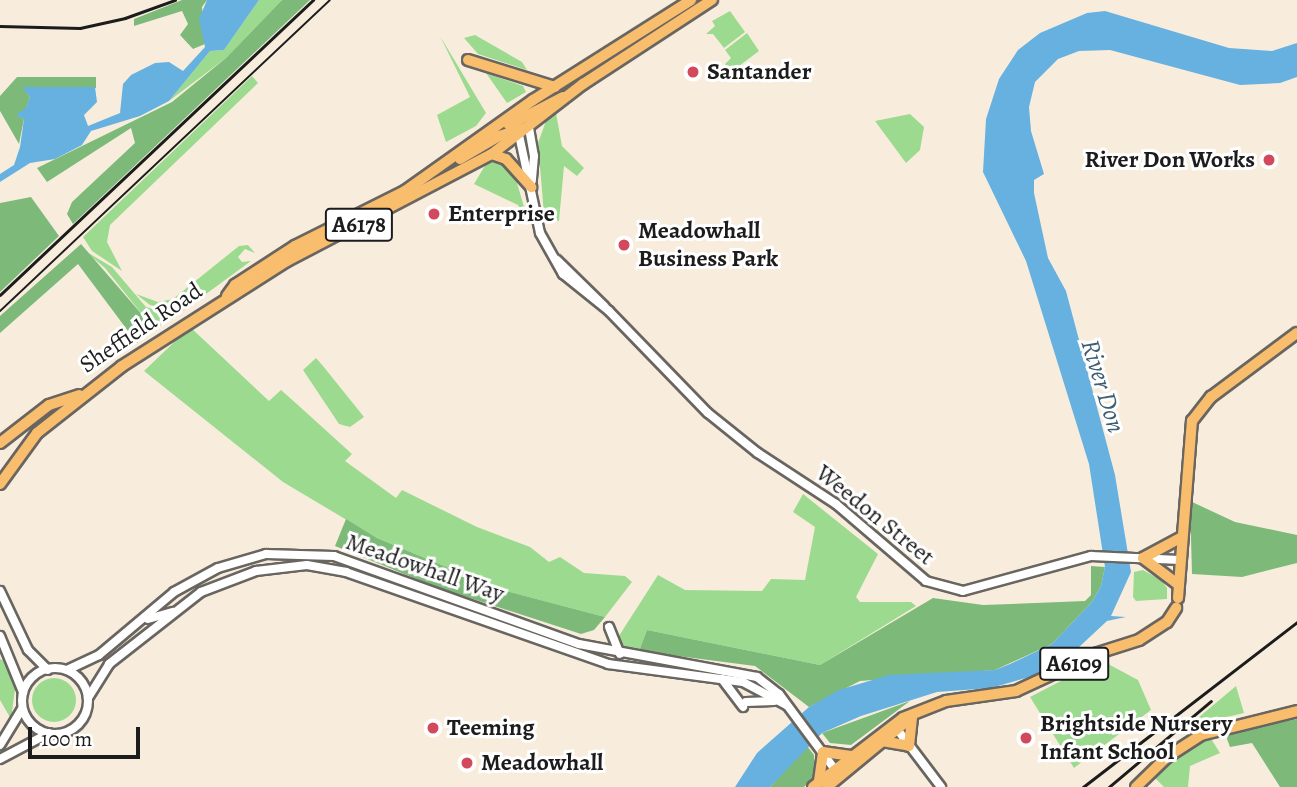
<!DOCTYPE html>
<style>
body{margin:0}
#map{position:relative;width:1297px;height:787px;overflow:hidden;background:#f8eddd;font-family:Alegreya,serif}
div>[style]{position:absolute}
.green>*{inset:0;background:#9cda8f}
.round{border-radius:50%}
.forest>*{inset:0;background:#7dba7a}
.water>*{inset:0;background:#66b1df}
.roads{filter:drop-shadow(2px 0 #696560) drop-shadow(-2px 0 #696560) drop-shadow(0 2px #696560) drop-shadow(0 -2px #696560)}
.minor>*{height:8px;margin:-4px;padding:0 4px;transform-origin:4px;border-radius:4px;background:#fff}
.minor>.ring{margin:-4px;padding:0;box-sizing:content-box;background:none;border:8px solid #fff;border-radius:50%}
.major>*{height:10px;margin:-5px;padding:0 5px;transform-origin:5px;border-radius:5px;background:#f9be6d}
.tram>*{height:2px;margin:-1px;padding:0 1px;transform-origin:1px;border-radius:1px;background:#1c1c1c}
.rail>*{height:2.5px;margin:-1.25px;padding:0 1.25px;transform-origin:1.25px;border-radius:1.25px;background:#1c1c1c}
.dots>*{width:19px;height:19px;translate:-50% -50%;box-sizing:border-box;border:4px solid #fff;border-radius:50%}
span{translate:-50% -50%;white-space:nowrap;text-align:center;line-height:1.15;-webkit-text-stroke:6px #fff;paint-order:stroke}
.shield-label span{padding:2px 5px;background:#fff;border:2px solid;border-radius:5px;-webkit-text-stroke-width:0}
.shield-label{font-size:23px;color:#1c1c1c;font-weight:700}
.poi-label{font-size:24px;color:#1c1c1c;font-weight:700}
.left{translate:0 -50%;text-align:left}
.right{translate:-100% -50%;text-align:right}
.street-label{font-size:24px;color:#1c1c1c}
.water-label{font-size:26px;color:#3d5f74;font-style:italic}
.scale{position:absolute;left:28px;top:727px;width:112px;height:32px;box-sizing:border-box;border:4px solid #1c1c1c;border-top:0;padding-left:9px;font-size:21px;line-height:24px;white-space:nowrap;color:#1c1c1c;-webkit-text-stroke:5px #fff;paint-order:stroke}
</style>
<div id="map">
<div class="green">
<i style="clip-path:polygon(259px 0,282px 0,226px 58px,169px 101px,210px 51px,224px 50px)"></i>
<i style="clip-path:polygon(730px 11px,745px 32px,724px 48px,713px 34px,706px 34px,715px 26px,712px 21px)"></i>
<i style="clip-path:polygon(747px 33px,759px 51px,731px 72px,725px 64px,731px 58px,725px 50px)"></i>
<i style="clip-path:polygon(475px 35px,522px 62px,527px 70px,478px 54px,464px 38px)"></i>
<i style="clip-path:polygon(440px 36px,486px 113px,476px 126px,446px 142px,437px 115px,470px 97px)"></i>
<i style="clip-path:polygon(486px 73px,523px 86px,526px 92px,507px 103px)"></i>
<i style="clip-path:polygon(252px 76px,258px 83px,110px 225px,107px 242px,122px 271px,92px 251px,83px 237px)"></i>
<i style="clip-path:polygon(556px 113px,562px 146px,584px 168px,577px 176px,564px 166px,559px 221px,554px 221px,544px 214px,538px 143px,546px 121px)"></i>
<i style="clip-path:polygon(910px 114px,924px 127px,920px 150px,906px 163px,875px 121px)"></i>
<i style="clip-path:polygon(497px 161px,515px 176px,529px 224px,518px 205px,474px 184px,486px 164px)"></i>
<i style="clip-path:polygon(248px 245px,255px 253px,245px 249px,238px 257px,242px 262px,251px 261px,180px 313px,150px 305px,136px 294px,158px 302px,173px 299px,239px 246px)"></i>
<i style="clip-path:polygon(85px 251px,112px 267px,146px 307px,177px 316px,160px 326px,145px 318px,105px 268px)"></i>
<i style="clip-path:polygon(190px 327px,269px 401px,281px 390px,299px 406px,352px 454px,345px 461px,396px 498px,402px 490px,477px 527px,530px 547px,549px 562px,560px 557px,584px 573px,625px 576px,632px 582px,605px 617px,499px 589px,377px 538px,283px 482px,144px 371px)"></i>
<i style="clip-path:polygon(316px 358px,323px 366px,364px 417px,350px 427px,339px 424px,303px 370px)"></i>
<i style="clip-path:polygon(803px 494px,878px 554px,856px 597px,860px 602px,911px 602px,916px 606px,820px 665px,647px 630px,639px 651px,625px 647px,617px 639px,658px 575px,685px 590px,762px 591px,771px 579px,805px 580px,815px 527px,793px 512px)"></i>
<i style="clip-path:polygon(1143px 570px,1161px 580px,1167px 588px,1167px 599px,1136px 601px,1133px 597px,1134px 572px)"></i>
<i style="clip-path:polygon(1107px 657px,1110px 665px,1138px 680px,1151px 710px,1074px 768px,1030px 697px)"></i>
<i style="clip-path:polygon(0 659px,10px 664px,16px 682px,11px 719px,0 700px)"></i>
<i class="round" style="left:32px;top:678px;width:44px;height:44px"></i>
<i style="clip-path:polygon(1236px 686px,1244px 713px,1193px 725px,1192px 723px)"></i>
<i style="clip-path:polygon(1210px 737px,1220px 753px,1190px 766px,1188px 787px,1164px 787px,1153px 776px,1164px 765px)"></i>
</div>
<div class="forest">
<i style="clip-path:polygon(182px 0,207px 0,202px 7px,205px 44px,193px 49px,180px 35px,188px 24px,182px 11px,134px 26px,134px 19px)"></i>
<i style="clip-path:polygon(282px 0,310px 0,73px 224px,67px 214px,72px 202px,135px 143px,131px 128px,47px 182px,37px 168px,172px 102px,226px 58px)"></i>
<i style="clip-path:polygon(17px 77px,96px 77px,96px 88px,23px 87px,30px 97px,26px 109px,17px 115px,24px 119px,19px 144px,0 111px,0 96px)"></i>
<i style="clip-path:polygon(31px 197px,59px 236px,0 292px,0 203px)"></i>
<i style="clip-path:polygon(81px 244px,145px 318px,160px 326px,137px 343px,78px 264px,0 333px,0 316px)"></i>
<i style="clip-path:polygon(1190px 501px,1235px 522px,1297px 535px,1297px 563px,1242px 577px,1192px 574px)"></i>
<i style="clip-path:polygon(346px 519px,377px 538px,499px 589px,605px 617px,594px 630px,581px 634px,439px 588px,335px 546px)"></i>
<i style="clip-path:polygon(1091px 566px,1105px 567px,1101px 586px,1092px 602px,1052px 644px,995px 670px,860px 681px,809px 707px,755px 666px,639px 651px,647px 630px,820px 665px,933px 598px,983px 605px,1085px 601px,1091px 595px)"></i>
<i style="clip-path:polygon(910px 701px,851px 745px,830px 743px,822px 733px)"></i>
<i style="clip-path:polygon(1297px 719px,1297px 787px,1280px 787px,1252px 743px,1230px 747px,1227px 739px,1228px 733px)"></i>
<i style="clip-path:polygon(807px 746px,814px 755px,815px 776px,804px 787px,770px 787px)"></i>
</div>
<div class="water">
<i style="clip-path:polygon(207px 0,259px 0,224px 50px,210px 51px,169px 101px,140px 116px,91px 131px,82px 145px,55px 159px,30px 163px,0 182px,0 174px,14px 165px,20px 147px,24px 119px,16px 115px,26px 108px,30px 97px,22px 87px,95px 87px,97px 102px,84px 115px,88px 126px,120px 113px,123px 84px,131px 75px,155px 63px,169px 62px,183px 71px,205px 47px,199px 19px)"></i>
<i style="clip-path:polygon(1105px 11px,1229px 48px,1272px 51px,1297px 43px,1297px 77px,1280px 83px,1240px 85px,1110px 50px,1079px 51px,1058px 59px,1035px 82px,1029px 107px,1031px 131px,1044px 174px,1034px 180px,1034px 193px,1048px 258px,1066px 291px,1115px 475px,1131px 572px,1111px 616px,1126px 617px,1107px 621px,1063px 662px,1043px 673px,991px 688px,937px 692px,861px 716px,822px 733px,770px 787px,735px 787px,757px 753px,809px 707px,839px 690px,889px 675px,995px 670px,1010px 664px,1052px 644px,1092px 602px,1101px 586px,1105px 567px,1089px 464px,1026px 261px,983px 172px,986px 119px,999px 79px,1018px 50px,1040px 33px,1087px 13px)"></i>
</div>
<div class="roads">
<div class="minor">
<i style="left:529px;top:128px;width:28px;rotate:80deg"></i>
<i style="left:534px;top:156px;width:25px;rotate:95deg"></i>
<i style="left:519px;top:135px;width:100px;rotate:77.9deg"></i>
<i style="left:540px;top:233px;width:47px;rotate:60.7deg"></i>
<i style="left:563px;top:274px;width:59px;rotate:38.8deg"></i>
<i style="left:609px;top:311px;width:142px;rotate:45.9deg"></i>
<i style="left:708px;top:413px;width:64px;rotate:38.7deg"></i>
<i style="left:758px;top:453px;width:93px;rotate:33.2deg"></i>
<i style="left:836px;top:504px;width:118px;rotate:40.5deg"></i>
<i style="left:926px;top:581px;width:38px;rotate:15deg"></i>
<i style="left:963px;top:591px;width:133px;rotate:-15.3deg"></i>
<i style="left:1091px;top:556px;width:89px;rotate:2.6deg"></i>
<i style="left:557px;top:260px;width:66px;rotate:44.4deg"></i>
<i style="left:0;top:591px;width:65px;rotate:64.6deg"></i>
<i style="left:28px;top:650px;width:28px;rotate:45deg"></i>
<i style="left:148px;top:619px;width:26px;rotate:-16deg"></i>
<i style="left:609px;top:627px;width:29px;rotate:68deg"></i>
<i style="left:0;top:636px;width:61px;rotate:67.7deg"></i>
<i class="ring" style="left:22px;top:668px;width:58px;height:58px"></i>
<i style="left:67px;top:670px;width:35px;rotate:-25deg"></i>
<i style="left:99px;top:655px;width:98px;rotate:-40deg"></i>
<i style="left:174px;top:592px;width:50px;rotate:-28.6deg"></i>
<i style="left:218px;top:568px;width:50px;rotate:-16.3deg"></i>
<i style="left:266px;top:554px;width:68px;rotate:1.7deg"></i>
<i style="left:334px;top:556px;width:260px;rotate:19.8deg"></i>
<i style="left:579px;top:644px;width:181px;rotate:10.5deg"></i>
<i style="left:757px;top:677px;width:28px;rotate:38deg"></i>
<i style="left:779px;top:694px;width:101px;rotate:53.5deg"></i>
<i style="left:722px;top:679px;width:35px;rotate:53deg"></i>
<i style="left:88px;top:698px;width:40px;rotate:-58deg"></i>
<i style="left:109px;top:664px;width:117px;rotate:-38deg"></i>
<i style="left:201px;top:592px;width:59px;rotate:-20.9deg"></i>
<i style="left:256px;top:571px;width:51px;rotate:-6.7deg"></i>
<i style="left:307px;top:565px;width:40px;rotate:10deg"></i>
<i style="left:346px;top:572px;width:278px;rotate:19.3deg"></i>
<i style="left:608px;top:664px;width:136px;rotate:7.6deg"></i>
<i style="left:743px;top:682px;width:49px;rotate:28.1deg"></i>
<i style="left:746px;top:702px;width:28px;rotate:-2deg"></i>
<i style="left:894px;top:725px;width:78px;rotate:52.8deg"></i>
<i style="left:0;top:745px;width:42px;rotate:-58.6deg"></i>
<i style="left:0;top:759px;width:55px;rotate:-28deg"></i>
</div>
<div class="major">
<i style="left:468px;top:60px;width:91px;rotate:17.2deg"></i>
<i style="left:509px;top:125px;width:61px;rotate:-27.4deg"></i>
<i style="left:492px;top:154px;width:15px;rotate:20deg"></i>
<i style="left:506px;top:159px;width:38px;rotate:48deg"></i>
<i style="left:460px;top:159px;width:45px;rotate:-30.5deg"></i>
<i style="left:499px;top:136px;width:27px;rotate:-17deg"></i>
<i style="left:227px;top:296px;width:14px;rotate:-54deg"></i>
<i style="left:235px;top:285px;width:72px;rotate:-33deg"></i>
<i style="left:295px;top:246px;width:123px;rotate:-26.6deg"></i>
<i style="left:405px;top:191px;width:157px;rotate:-35.4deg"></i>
<i style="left:533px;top:100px;width:187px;rotate:-32.3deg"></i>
<i style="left:0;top:443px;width:62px;rotate:-37.8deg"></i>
<i style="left:49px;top:405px;width:32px;rotate:-18deg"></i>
<i style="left:0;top:484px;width:63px;rotate:-54deg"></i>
<i style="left:37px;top:433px;width:108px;rotate:-38.2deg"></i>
<i style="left:122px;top:366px;width:196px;rotate:-32.5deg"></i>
<i style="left:287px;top:261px;width:231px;rotate:-27.6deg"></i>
<i style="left:492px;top:154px;width:115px;rotate:-37.6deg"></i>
<i style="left:583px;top:84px;width:154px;rotate:-33.1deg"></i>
<i style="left:1143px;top:558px;width:45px;rotate:36.9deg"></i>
<i style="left:1143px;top:558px;width:44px;rotate:-28.3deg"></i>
<i style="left:1178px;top:598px;width:178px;rotate:-85.5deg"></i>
<i style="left:1192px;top:421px;width:31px;rotate:-52deg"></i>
<i style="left:1211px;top:397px;width:107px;rotate:-36.7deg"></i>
<i style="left:882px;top:741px;width:27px;rotate:10deg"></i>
<i style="left:909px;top:746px;width:29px;rotate:-84deg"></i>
<i style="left:819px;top:781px;width:29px;rotate:-82deg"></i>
<i style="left:823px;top:752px;width:28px;rotate:8deg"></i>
<i style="left:813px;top:787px;width:113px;rotate:-37.5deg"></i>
<i style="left:903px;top:718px;width:46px;rotate:-21.6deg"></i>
<i style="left:946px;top:701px;width:71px;rotate:-8.1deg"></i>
<i style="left:1016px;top:691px;width:90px;rotate:-24.9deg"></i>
<i style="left:1098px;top:653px;width:43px;rotate:-17.6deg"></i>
<i style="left:1139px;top:640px;width:33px;rotate:-33deg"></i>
<i style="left:1167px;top:622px;width:17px;rotate:-57deg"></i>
<i style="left:827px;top:787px;width:105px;rotate:-39.6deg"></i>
<i style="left:1136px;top:787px;width:43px;rotate:-44.1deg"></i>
<i style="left:1167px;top:757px;width:40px;rotate:-32.9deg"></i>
<i style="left:1201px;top:735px;width:99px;rotate:-14deg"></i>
</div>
</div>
<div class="tram">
<i style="left:0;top:311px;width:453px;rotate:-43.3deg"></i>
</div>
<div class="rail">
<i style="left:0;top:26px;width:80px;rotate:1.4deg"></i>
<i style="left:80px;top:28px;width:46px;rotate:-12.5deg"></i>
<i style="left:125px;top:18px;width:53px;rotate:-19.8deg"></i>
<i style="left:0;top:295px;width:430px;rotate:-43.3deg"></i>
<i style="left:1083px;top:787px;width:270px;rotate:-37.6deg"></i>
<i style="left:1109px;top:787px;width:133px;rotate:-40.1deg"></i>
</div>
<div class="dots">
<i style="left:693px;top:72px;background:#d1495b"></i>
<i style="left:1269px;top:160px;background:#d1495b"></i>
<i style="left:434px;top:214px;background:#d1495b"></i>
<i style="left:624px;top:245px;background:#d1495b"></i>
<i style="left:433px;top:728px;background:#d1495b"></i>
<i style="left:1026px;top:738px;background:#d1495b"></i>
<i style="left:467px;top:763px;background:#d1495b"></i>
</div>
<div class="shield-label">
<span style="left:359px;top:225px">A6178</span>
<span style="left:1074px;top:664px">A6109</span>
</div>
<div class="poi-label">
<span class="left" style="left:707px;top:72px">Santander</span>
<span class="right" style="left:1255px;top:160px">River Don Works</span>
<span class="left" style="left:448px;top:214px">Enterprise</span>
<span class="left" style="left:638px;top:245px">Meadowhall<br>Business Park</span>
<span class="left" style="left:1040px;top:738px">Brightside Nursery<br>Infant School</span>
<span class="left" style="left:447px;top:728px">Teeming</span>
<span class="left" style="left:481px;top:763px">Meadowhall</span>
</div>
<div class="street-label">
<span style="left:141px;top:328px;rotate:-34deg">Sheffield Road</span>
<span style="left:875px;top:515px;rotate:39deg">Weedon Street</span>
<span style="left:425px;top:568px;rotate:19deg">Meadowhall Way</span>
</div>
<div class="water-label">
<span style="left:1103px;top:386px;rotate:73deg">River Don</span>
</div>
<div class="scale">100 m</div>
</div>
